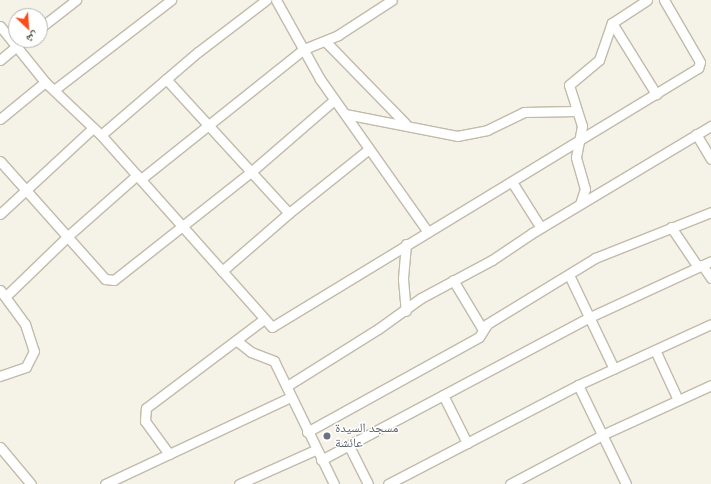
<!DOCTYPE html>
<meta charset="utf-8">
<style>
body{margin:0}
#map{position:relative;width:711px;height:484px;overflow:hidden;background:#f5f2e8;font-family:"PT Sans","Noto Naskh Arabic",sans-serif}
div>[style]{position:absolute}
.roads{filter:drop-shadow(1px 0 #c1bbaa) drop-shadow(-1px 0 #c1bbaa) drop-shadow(0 1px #c1bbaa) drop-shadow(0 -1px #c1bbaa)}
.minor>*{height:9px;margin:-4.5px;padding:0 4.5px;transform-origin:4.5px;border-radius:4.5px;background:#fff}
.dots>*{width:11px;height:11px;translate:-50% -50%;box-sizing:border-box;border:2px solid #fff;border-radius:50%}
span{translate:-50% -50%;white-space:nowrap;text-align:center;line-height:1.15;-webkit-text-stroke:3px #fff;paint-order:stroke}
.worship-label{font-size:13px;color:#5b616d}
.left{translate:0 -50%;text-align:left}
.north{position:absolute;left:8px;top:8px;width:40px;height:40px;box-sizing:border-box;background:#fff;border:1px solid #b6b4af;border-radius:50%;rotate:155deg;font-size:11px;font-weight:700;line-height:16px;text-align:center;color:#494336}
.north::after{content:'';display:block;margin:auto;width:14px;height:18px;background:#ff4b16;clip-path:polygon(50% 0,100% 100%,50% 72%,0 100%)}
</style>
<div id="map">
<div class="roads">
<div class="minor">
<i style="left:276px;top:0;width:90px;rotate:60.9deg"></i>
<i style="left:320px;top:79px;width:187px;rotate:54.8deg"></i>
<i style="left:612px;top:23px;width:84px;rotate:58.2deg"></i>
<i style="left:0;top:26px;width:72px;rotate:51.2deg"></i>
<i style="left:45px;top:82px;width:77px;rotate:43.4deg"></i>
<i style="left:101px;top:135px;width:257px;rotate:48.3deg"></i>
<i style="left:272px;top:327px;width:499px;rotate:-31.3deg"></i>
<i style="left:698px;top:68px;width:6px;rotate:-72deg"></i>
<i style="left:700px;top:62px;width:72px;rotate:-120.1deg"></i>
<i style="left:40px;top:28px;width:46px;rotate:-37.9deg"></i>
<i style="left:325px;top:41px;width:115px;rotate:45.7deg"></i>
<i style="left:0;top:60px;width:31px;rotate:-40deg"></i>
<i style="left:166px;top:79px;width:182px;rotate:47.5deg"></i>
<i style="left:54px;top:90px;width:148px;rotate:-37.6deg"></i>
<i style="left:345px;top:114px;width:114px;rotate:11.1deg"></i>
<i style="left:457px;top:136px;width:31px;rotate:-11deg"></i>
<i style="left:487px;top:130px;width:41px;rotate:-25.9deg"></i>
<i style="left:524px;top:112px;width:53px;rotate:-1.1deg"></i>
<i style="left:0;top:119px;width:58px;rotate:-39.4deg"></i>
<i style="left:696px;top:134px;width:29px;rotate:59deg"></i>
<i style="left:101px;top:135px;width:128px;rotate:-40.6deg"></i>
<i style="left:198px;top:52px;width:86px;rotate:-37.4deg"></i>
<i style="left:0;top:161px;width:158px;rotate:48.3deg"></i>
<i style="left:105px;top:279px;width:9px;rotate:6deg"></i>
<i style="left:114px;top:280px;width:176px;rotate:-38.3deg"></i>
<i style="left:252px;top:171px;width:108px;rotate:-40.9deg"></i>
<i style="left:141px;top:179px;width:208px;rotate:-38.6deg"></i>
<i style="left:304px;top:49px;width:37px;rotate:-22deg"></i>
<i style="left:338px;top:35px;width:64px;rotate:-32.9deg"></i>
<i style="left:512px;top:182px;width:54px;rotate:57.8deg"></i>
<i style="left:580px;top:204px;width:16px;rotate:-72deg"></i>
<i style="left:585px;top:189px;width:33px;rotate:-106deg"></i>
<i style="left:576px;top:157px;width:32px;rotate:-79deg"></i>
<i style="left:582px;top:126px;width:43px;rotate:-107.6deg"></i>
<i style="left:569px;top:85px;width:39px;rotate:-40deg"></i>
<i style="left:599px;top:60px;width:39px;rotate:-71deg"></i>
<i style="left:612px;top:23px;width:42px;rotate:-33.3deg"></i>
<i style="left:0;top:214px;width:127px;rotate:-42.8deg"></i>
<i style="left:671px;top:227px;width:48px;rotate:56deg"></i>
<i style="left:406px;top:244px;width:35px;rotate:95deg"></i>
<i style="left:403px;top:279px;width:32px;rotate:85deg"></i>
<i style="left:702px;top:265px;width:16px;rotate:55deg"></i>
<i style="left:222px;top:271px;width:89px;rotate:-40.9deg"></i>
<i style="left:289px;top:213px;width:102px;rotate:-38.7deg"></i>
<i style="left:569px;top:275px;width:104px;rotate:64.4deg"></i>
<i style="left:453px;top:280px;width:58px;rotate:59deg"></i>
<i style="left:0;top:290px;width:42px;rotate:53.7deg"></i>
<i style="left:25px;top:324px;width:28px;rotate:72deg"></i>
<i style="left:34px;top:351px;width:18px;rotate:117deg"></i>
<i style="left:26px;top:367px;width:28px;rotate:161deg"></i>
<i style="left:6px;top:296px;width:86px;rotate:-44.1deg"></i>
<i style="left:68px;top:236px;width:92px;rotate:-41.5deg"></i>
<i style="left:237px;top:341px;width:18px;rotate:38deg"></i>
<i style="left:251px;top:352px;width:25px;rotate:21deg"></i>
<i style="left:274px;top:361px;width:137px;rotate:64deg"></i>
<i style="left:655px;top:350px;width:55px;rotate:65.3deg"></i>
<i style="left:578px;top:385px;width:110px;rotate:64.1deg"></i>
<i style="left:287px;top:386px;width:107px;rotate:-32.1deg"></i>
<i style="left:378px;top:329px;width:53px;rotate:-35.8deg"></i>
<i style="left:421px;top:298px;width:81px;rotate:-28.2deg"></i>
<i style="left:492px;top:260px;width:48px;rotate:-34deg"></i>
<i style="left:532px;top:233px;width:209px;rotate:-30.9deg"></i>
<i style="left:443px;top:395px;width:54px;rotate:63.4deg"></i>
<i style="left:307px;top:432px;width:196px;rotate:-28.9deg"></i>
<i style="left:479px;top:337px;width:15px;rotate:-58deg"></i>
<i style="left:487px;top:324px;width:127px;rotate:-31.4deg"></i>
<i style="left:595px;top:258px;width:125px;rotate:-21.6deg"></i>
<i style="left:349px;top:446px;width:42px;rotate:63.4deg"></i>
<i style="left:0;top:447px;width:48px;rotate:50deg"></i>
<i style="left:169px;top:454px;width:41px;rotate:-126deg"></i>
<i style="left:145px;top:421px;width:13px;rotate:-86deg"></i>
<i style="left:146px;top:408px;width:148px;rotate:-37deg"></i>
<i style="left:321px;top:460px;width:305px;rotate:-28deg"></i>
<i style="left:590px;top:317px;width:133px;rotate:-24.8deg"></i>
<i style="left:105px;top:484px;width:205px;rotate:-25.1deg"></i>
<i style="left:239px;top:484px;width:83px;rotate:-24.1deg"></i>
<i style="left:388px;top:484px;width:214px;rotate:-27.5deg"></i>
<i style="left:578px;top:385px;width:146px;rotate:-24.6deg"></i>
<i style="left:510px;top:484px;width:104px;rotate:-28deg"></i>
<i style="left:602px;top:435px;width:120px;rotate:-24.6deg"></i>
</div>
</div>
<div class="dots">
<i style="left:327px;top:436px;background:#6b7280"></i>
</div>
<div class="worship-label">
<span class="left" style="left:335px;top:436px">مسجد السيدة<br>عائشة</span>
</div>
<div class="north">ش</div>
</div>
